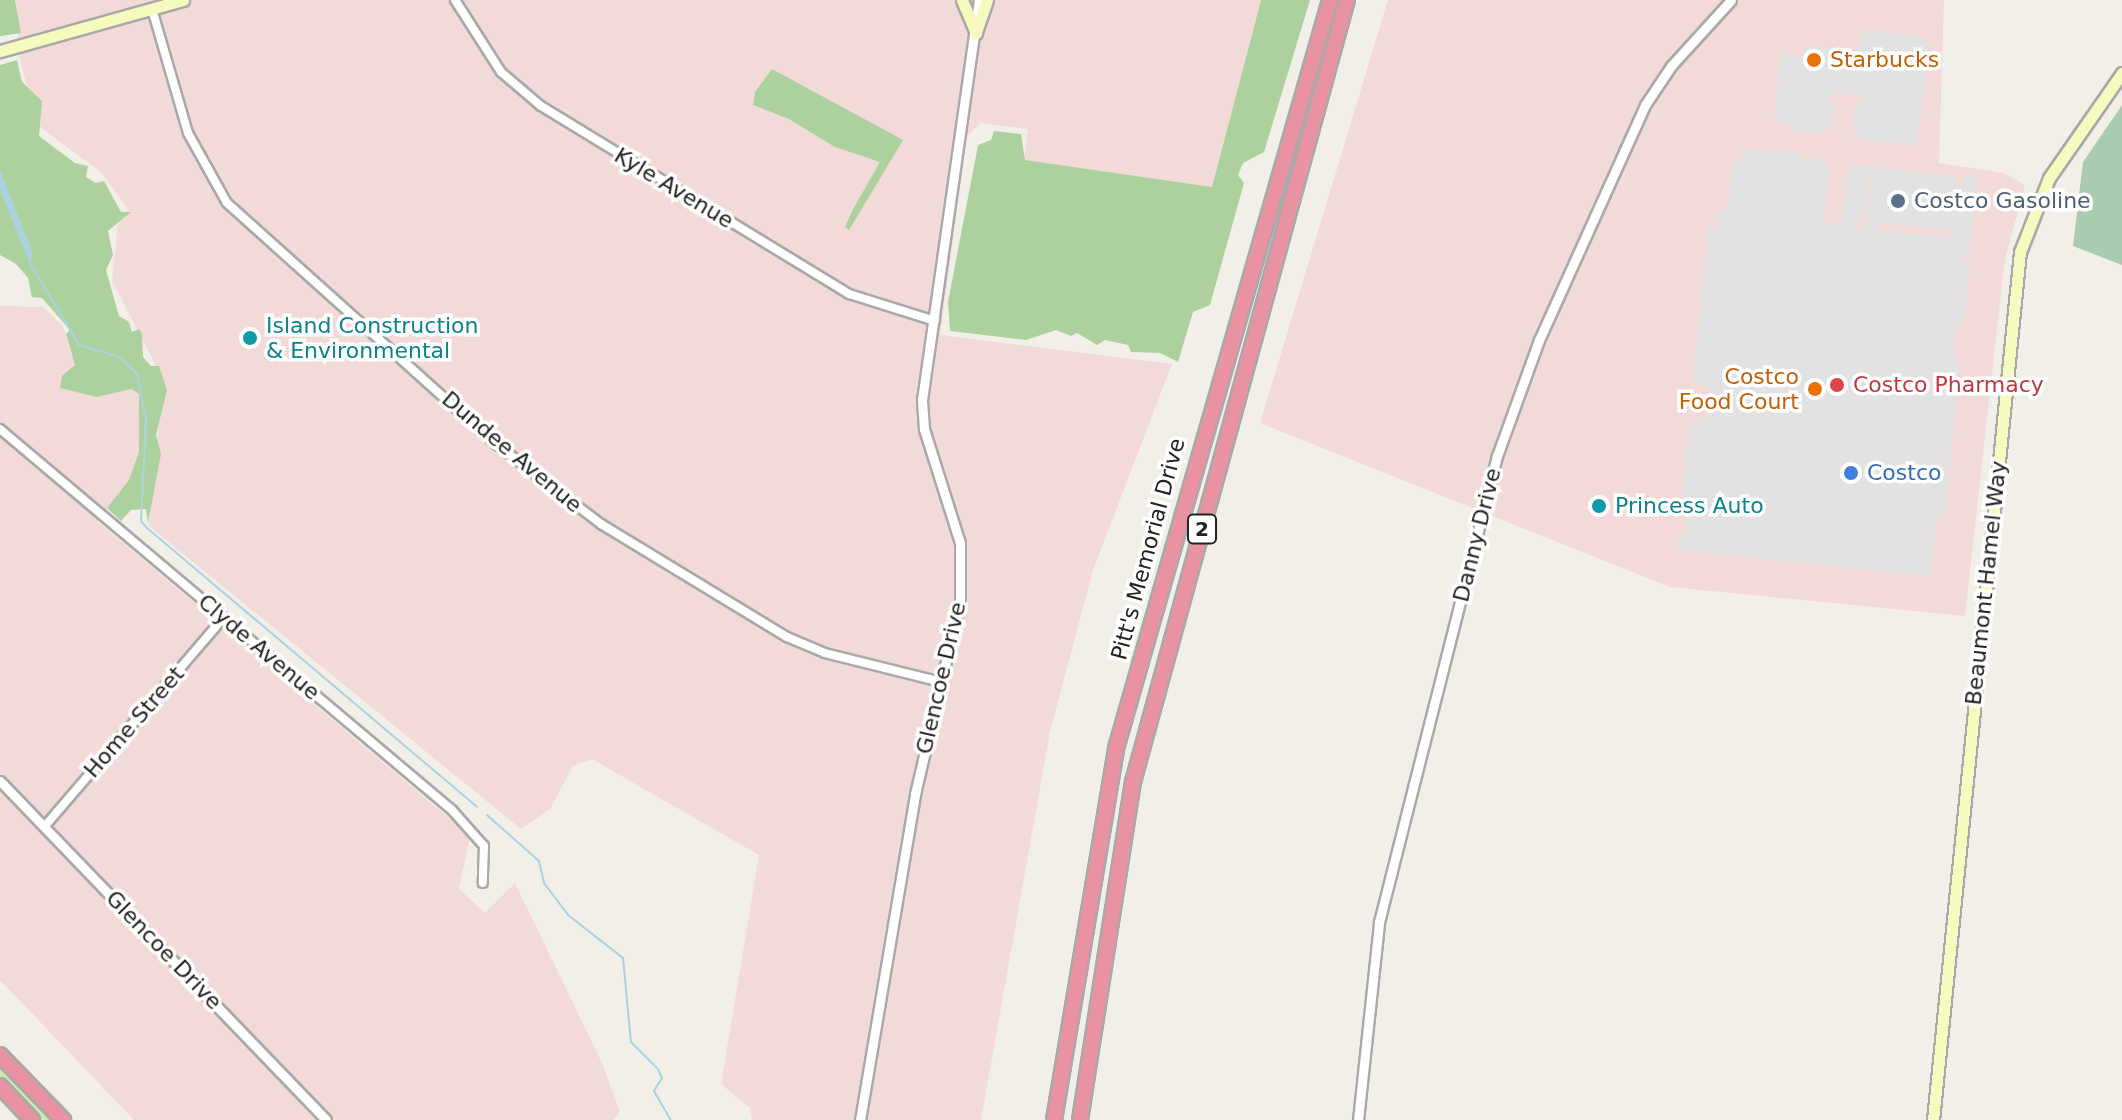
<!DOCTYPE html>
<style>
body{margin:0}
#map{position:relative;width:2122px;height:1120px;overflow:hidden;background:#f2efe9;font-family:"DejaVu Sans",sans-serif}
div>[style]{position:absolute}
.commercial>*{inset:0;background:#f2dad9}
.grass>*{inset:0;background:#cdebb0}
.forest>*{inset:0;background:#add19e}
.cemetery>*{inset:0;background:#aacbaf}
.parking>*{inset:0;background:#e2e2e2}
.water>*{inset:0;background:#aad3df}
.stream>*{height:2px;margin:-1px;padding:0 1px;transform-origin:1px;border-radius:1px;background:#aad3df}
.roads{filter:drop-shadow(2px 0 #a9a9a9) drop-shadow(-2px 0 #a9a9a9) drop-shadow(0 2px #a9a9a9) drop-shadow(0 -2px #a9a9a9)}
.minor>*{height:8px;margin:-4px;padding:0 4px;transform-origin:4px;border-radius:4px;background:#fff}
.tertiary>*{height:9px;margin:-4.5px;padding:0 4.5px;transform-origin:4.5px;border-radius:4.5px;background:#fff}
.secondary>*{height:11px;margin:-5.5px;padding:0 5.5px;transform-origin:5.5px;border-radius:5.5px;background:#f7fabf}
.motorway>*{height:14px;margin:-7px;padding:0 7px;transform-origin:7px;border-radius:7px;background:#e892a2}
.dots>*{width:22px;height:22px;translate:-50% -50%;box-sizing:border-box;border:4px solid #fff;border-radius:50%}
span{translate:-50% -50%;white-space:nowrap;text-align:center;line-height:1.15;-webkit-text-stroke:7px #fff;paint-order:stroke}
.shield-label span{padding:2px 6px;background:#fff;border:2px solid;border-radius:6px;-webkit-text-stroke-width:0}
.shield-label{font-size:20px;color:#222;font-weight:700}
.food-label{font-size:22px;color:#c56008}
.left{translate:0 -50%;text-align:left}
.right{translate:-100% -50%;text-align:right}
.street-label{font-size:22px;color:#222}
.service-label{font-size:22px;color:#4e5e75}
.culture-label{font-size:22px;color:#0d838f}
.health-label{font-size:22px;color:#be3a42}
.shop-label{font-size:22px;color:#366cbe}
</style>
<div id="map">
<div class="commercial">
<i style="clip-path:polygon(16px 0,1261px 0,1212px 187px,1024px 160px,1028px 129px,981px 123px,967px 136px,940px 335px,1172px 364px,1093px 570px,1050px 732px,981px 1120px,752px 1120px,750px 1108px,721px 1084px,759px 855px,592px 759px,573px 766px,550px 809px,521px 829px,149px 526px,163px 379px,112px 281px,118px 225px,128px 209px,101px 172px,37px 125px,19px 56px)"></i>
<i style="clip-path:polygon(1388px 0,1944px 0,1939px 163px,2004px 173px,2025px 185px,2005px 259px,1965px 616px,1670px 587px,1260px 423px)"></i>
<i style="clip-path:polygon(0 306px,43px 307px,63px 326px,72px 357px,139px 394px,139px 452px,129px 480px,97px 521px,470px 836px,459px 889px,485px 913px,515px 883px,602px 1063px,620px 1112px,613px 1120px,134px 1120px,0 980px)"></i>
</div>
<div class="grass">
<i style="clip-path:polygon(0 1065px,52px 1120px,41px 1120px,0 1077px)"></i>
</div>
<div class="forest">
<i style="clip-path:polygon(0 0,15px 0,21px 33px,0 36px)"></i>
<i style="clip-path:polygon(1261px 0,1310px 0,1264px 152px,1243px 163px,1238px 175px,1244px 183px,1210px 305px,1193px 312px,1178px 362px,1160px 353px,1131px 352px,1128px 345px,1105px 340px,1097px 345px,1077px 333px,1071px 336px,1056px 330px,1026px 340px,950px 331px,948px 302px,978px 145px,991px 140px,994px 131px,1021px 134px,1025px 160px,1212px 187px)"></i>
<i style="clip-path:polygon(17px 60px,22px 82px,42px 101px,39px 136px,75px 163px,88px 166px,86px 177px,96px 183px,104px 181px,121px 212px,131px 212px,108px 231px,113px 255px,106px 270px,119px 316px,129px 322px,132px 332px,139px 329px,142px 334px,143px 357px,151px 366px,159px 366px,167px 390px,156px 435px,161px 454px,148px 523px,146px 509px,131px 510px,121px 521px,107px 508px,129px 480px,139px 452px,139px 394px,131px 389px,97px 397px,60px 388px,62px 376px,75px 365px,66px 334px,70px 330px,42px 298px,32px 297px,28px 278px,16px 264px,0 255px,0 65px)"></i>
<i style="clip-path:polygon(772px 69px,903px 140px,849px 230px,845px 227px,852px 211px,880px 162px,835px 147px,789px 119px,753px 105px,755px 92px)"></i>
</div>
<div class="cemetery">
<i style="clip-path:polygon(2122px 105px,2122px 265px,2073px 246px,2083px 162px)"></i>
</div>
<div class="parking">
<i style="clip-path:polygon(1864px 30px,1924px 36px,1923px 44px,1930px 44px,1917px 145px,1857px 140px,1858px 131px,1852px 130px,1855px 103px,1862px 103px,1862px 96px,1829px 93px,1828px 99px,1835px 100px,1832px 128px,1825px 128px,1825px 134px,1792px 131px,1792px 125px,1775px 121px,1780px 54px,1800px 57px,1807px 46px,1855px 51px)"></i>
<i style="clip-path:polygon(evenodd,1742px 148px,1803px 154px,1803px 160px,1823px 157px,1822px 164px,1830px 165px,1824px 220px,1819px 223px,1847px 225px,1842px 222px,1848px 169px,1854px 165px,1956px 176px,1960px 190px,1965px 177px,1978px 177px,1970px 249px,1963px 260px,1970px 261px,1964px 324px,1957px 324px,1953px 360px,1958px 361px,1959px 377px,1945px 514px,1938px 514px,1929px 576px,1677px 550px,1678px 536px,1685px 536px,1687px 512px,1681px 511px,1689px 422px,1697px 423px,1698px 417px,1707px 423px,1710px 389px,1693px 381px,1709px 226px,1717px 227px,1718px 210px,1735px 209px,1728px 206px,1733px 161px,1740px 161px,1742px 148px,1862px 175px,1872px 178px,1865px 228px,1857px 227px,1858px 217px,1864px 218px,1868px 179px,1862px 175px,1742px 148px,1879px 223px,1951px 229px,1951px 238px,1877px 230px,1879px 223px)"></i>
</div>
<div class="water">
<i style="clip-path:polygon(0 170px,33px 254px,30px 263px,0 190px)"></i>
</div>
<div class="stream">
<i style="left:30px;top:263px;width:96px;rotate:59.1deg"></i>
<i style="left:79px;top:345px;width:42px;rotate:16.7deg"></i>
<i style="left:119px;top:357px;width:25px;rotate:43deg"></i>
<i style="left:137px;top:374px;width:47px;rotate:78.9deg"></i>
<i style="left:146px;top:420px;width:101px;rotate:92.8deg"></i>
<i style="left:141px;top:521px;width:9px;rotate:49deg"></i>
<i style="left:147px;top:528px;width:432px;rotate:40.2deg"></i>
<i style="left:487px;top:815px;width:69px;rotate:41.5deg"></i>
<i style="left:539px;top:861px;width:23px;rotate:77deg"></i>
<i style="left:544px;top:883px;width:40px;rotate:53deg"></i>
<i style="left:568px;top:915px;width:70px;rotate:38deg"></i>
<i style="left:623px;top:958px;width:84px;rotate:84.6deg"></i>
<i style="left:631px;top:1042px;width:38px;rotate:45deg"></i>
<i style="left:658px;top:1069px;width:10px;rotate:66deg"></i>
<i style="left:662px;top:1078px;width:15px;rotate:122deg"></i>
<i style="left:654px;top:1091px;width:34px;rotate:60deg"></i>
</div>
<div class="roads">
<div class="minor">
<i style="left:455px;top:0;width:85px;rotate:57.4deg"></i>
<i style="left:501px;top:72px;width:52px;rotate:40.4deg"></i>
<i style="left:541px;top:106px;width:361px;rotate:31.4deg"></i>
<i style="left:849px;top:294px;width:90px;rotate:17.4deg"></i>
<i style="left:152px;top:9px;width:129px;rotate:73.8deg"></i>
<i style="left:188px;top:133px;width:80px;rotate:60.9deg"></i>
<i style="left:227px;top:203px;width:361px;rotate:41.9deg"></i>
<i style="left:496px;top:444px;width:132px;rotate:37.3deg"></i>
<i style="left:601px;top:524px;width:218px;rotate:31.3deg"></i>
<i style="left:787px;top:637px;width:41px;rotate:22.8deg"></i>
<i style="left:825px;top:653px;width:120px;rotate:14deg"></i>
<i style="left:0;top:429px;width:591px;rotate:40.13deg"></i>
<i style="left:452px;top:810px;width:48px;rotate:48.4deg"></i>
<i style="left:484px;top:846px;width:37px;rotate:92deg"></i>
<i style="left:45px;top:826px;width:275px;rotate:-49.4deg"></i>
</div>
<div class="tertiary">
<i style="left:0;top:781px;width:470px;rotate:46.1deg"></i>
<i style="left:860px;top:1120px;width:331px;rotate:-80.4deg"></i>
<i style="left:915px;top:794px;width:198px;rotate:-76.9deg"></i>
<i style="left:960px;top:601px;width:58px;rotate:-90deg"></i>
<i style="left:960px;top:543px;width:120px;rotate:-107.5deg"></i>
<i style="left:924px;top:429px;width:29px;rotate:-94deg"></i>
<i style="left:922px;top:400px;width:404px;rotate:-81.9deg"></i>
<i style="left:1358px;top:1120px;width:199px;rotate:-83.9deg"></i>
<i style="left:1379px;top:922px;width:481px;rotate:-75.8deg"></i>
<i style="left:1497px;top:456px;width:123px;rotate:-70.1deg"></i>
<i style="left:1539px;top:340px;width:258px;rotate:-65.7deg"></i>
<i style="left:1645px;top:105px;width:47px;rotate:-56.3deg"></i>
<i style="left:1671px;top:66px;width:89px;rotate:-47.7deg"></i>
</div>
<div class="secondary">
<i style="left:962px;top:0;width:36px;rotate:67deg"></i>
<i style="left:976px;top:32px;width:34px;rotate:-71deg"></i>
<i style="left:0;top:51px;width:190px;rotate:-15.6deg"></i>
<i style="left:1933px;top:1120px;width:872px;rotate:-84.28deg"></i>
<i style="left:2020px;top:252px;width:79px;rotate:-68.6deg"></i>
<i style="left:2049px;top:178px;width:128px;rotate:-55.2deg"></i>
</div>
<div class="motorway">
<i style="left:0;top:1055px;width:91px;rotate:45.9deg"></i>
<i style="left:0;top:1086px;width:47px;rotate:46.7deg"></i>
<i style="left:1054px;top:1120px;width:380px;rotate:-80.5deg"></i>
<i style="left:1117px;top:745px;width:775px;rotate:-74.04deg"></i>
<i style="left:1080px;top:1120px;width:342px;rotate:-81.1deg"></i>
<i style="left:1133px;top:782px;width:811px;rotate:-74.7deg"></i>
</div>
</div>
<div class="dots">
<i style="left:1814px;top:60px;background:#e8710a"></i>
<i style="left:1898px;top:201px;background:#5c6f8a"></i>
<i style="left:250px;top:338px;background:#0f9aa8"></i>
<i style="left:1837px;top:385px;background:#e0444e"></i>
<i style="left:1815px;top:389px;background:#e8710a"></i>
<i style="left:1851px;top:473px;background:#3f7fe0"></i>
<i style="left:1599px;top:506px;background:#0f9aa8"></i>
</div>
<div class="shield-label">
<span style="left:1202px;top:529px">2</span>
</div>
<div class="food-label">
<span class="left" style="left:1830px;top:60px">Starbucks</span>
<span class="right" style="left:1799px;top:389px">Costco<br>Food Court</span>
</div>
<div class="street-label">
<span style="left:674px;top:188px;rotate:31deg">Kyle Avenue</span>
<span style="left:512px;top:452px;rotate:40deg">Dundee Avenue</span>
<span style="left:1477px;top:535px;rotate:-76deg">Danny Drive</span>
<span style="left:1148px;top:549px;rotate:-75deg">Pitt's Memorial Drive</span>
<span style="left:1986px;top:583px;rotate:-84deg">Beaumont Hamel Way</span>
<span style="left:259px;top:647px;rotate:40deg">Clyde Avenue</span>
<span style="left:941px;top:678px;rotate:-77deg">Glencoe Drive</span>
<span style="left:134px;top:722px;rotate:-49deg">Home Street</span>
<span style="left:164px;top:950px;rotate:46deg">Glencoe Drive</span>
</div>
<div class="service-label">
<span class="left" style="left:1914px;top:201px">Costco Gasoline</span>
</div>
<div class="culture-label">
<span class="left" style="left:266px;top:338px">Island Construction<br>&amp; Environmental</span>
<span class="left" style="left:1615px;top:506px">Princess Auto</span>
</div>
<div class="health-label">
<span class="left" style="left:1853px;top:385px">Costco Pharmacy</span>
</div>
<div class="shop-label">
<span class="left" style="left:1867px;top:473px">Costco</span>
</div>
</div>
